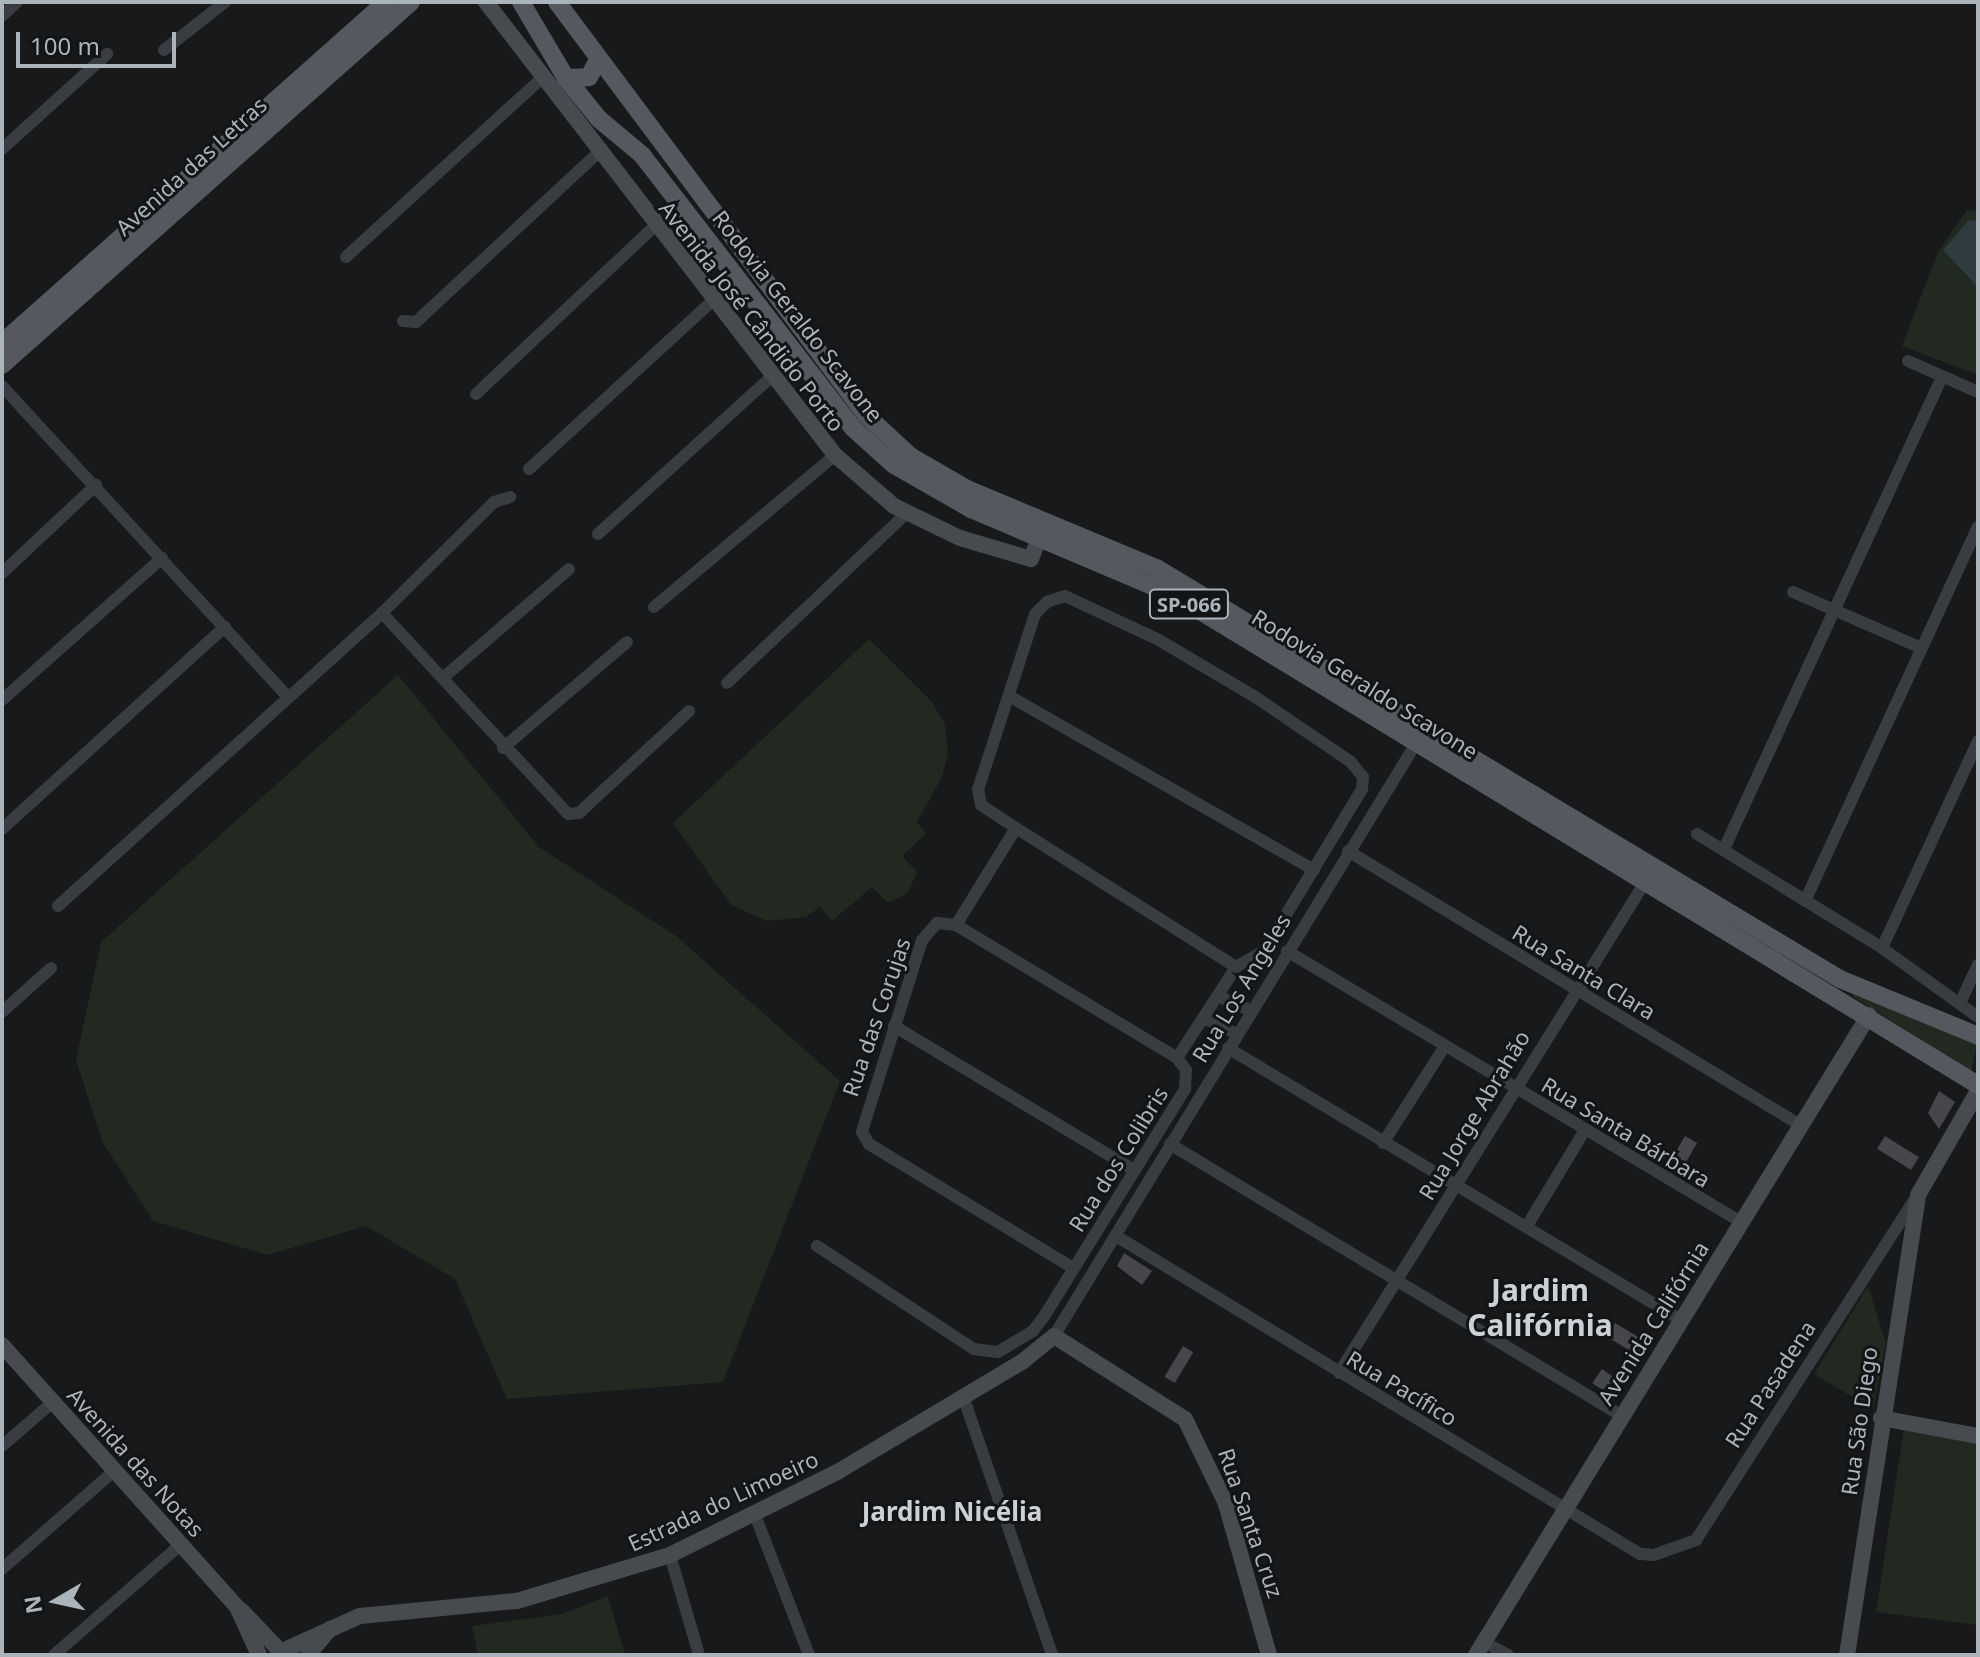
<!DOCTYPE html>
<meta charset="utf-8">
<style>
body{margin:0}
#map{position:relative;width:1980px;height:1657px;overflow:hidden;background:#18191b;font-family:"Noto Sans",sans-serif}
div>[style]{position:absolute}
.green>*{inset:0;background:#212920}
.water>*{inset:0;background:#2e3b3f}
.building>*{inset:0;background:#45474b;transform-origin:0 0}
.street>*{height:12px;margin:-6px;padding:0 6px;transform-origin:6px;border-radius:6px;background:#393c40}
.secondary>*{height:16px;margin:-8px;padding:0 8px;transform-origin:8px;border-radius:8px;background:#474b50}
.primary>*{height:18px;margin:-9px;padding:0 9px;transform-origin:9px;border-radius:9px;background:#55595f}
span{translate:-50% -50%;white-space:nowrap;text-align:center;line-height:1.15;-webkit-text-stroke:6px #131416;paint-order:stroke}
.shield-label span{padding:2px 6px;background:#131416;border:2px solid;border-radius:6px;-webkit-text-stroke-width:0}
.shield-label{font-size:20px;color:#abb3bb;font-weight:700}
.street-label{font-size:22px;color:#abb3bb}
.quarter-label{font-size:26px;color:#ccd1d7;font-weight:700}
.district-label{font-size:30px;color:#ccd1d7;font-weight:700}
.frame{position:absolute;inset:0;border:4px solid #abb3bb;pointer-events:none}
.north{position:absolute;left:16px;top:1561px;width:80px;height:80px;-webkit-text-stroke:6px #131416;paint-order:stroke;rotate:261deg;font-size:22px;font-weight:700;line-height:32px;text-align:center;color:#abb3bb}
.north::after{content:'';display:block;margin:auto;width:28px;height:36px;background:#abb3bb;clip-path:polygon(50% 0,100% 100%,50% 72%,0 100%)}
.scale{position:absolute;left:16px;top:32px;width:160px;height:36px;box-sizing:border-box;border:4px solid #abb3bb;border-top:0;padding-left:10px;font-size:24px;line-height:28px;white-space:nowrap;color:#abb3bb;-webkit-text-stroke:6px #131416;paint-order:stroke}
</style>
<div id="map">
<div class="green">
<i style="clip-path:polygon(1967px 210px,1978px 211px,1978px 375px,1902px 346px,1938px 252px)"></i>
<i style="clip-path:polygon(869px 639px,932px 702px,945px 724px,948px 753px,942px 777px,917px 822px,926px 834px,902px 856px,917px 872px,908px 893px,888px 903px,872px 887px,832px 921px,820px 907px,806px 917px,767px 921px,731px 905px,673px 823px)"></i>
<i style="clip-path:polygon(398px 675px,539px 847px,676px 936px,840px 1081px,723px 1382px,507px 1399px,455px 1279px,366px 1226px,267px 1255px,153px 1221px,102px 1141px,76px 1060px,101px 942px)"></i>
<i style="clip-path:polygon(1855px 994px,1978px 1039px,1971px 1072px,1852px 996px)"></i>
<i style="clip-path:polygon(1868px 1286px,1886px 1343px,1873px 1409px,1814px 1374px)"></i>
<i style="clip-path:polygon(1904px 1428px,1978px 1441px,1978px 1625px,1876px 1612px)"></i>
<i style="clip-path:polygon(608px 1596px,625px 1655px,478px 1655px,472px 1626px,562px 1614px)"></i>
</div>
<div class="water">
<i style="clip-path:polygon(1969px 220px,1978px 221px,1978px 287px,1943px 250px)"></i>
</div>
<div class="building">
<i style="clip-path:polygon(1939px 1091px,1955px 1102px,1939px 1129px,1928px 1113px)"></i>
<i style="left:1685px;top:1136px;width:14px;height:29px;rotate:30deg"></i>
<i style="left:1885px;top:1136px;width:40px;height:15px;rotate:32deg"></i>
<i style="clip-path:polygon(1124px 1253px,1152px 1271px,1142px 1285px,1117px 1266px)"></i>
<i style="left:1615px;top:1323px;width:37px;height:16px;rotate:31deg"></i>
<i style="left:1183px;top:1346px;width:12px;height:36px;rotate:31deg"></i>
<i style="left:1602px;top:1369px;width:24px;height:17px;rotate:35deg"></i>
</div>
<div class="street">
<i style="left:2px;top:16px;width:21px;rotate:-43deg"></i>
<i style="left:164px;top:50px;width:78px;rotate:-38.2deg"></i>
<i style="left:2px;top:149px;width:142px;rotate:-42.1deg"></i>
<i style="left:346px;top:257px;width:263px;rotate:-42.4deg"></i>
<i style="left:403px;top:321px;width:13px;rotate:4deg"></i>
<i style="left:416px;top:322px;width:247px;rotate:-42.9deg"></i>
<i style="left:1908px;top:361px;width:77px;rotate:23.9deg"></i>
<i style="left:2px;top:386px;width:421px;rotate:47.4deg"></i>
<i style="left:476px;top:394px;width:244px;rotate:-43.2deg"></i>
<i style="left:529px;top:469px;width:247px;rotate:-42.5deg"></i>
<i style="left:598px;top:534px;width:232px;rotate:-42.2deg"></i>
<i style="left:2px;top:573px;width:129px;rotate:-43.1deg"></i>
<i style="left:1793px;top:592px;width:140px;rotate:23.6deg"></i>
<i style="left:654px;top:607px;width:236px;rotate:-40deg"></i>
<i style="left:382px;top:613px;width:274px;rotate:47.2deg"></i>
<i style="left:568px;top:814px;width:11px;rotate:-5deg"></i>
<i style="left:579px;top:813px;width:150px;rotate:-42.8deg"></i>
<i style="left:444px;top:677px;width:165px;rotate:-40.8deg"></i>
<i style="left:727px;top:683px;width:248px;rotate:-43.4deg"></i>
<i style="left:1009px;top:696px;width:351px;rotate:29.7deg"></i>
<i style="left:2px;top:700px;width:214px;rotate:-41.6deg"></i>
<i style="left:503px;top:748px;width:163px;rotate:-40.5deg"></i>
<i style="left:1016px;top:828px;width:260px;rotate:32.3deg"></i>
<i style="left:2px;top:829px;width:301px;rotate:-42.2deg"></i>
<i style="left:1697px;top:834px;width:217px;rotate:31.6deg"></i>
<i style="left:1882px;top:948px;width:118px;rotate:35.7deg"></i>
<i style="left:1724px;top:849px;width:520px;rotate:-65.21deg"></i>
<i style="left:1348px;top:851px;width:529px;rotate:31.22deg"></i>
<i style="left:1805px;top:901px;width:412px;rotate:-65.2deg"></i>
<i style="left:58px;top:906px;width:437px;rotate:-42.1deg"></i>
<i style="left:382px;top:613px;width:158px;rotate:-44.7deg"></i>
<i style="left:494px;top:502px;width:17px;rotate:-17deg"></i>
<i style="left:956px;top:925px;width:258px;rotate:31deg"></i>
<i style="left:1882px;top:948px;width:228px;rotate:-65.1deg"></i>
<i style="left:1287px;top:951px;width:529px;rotate:30.83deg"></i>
<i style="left:1218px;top:996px;width:37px;rotate:24deg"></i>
<i style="left:1961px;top:1001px;width:40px;rotate:-65deg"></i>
<i style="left:2px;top:1012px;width:66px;rotate:-41.9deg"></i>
<i style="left:1204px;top:1018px;width:37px;rotate:26deg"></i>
<i style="left:894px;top:1026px;width:280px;rotate:31deg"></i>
<i style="left:1228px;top:1048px;width:528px;rotate:30.98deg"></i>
<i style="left:1383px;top:1143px;width:115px;rotate:-57.4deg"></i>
<i style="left:1170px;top:1144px;width:528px;rotate:31.04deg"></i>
<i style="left:1527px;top:1226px;width:112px;rotate:-58.9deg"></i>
<i style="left:1116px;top:1236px;width:613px;rotate:31.25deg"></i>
<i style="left:1640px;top:1554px;width:14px;rotate:4deg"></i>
<i style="left:1654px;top:1555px;width:45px;rotate:-19.7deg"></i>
<i style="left:1696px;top:1540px;width:405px;rotate:-57.3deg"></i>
<i style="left:817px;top:1246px;width:188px;rotate:33.3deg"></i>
<i style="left:974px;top:1349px;width:24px;rotate:7deg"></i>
<i style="left:998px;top:1352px;width:41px;rotate:-31deg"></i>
<i style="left:1033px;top:1331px;width:20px;rotate:-53deg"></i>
<i style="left:1045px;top:1315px;width:266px;rotate:-58.2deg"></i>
<i style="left:1185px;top:1089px;width:19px;rotate:-87deg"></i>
<i style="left:1186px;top:1070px;width:15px;rotate:-127deg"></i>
<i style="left:1177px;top:1058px;width:108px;rotate:-57deg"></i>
<i style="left:1236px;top:967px;width:32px;rotate:-30deg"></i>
<i style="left:1264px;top:951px;width:189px;rotate:-58.8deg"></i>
<i style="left:1362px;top:789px;width:12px;rotate:-85deg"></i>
<i style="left:1363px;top:777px;width:19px;rotate:-129deg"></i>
<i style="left:1351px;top:762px;width:114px;rotate:-145.8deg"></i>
<i style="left:1257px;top:698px;width:114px;rotate:-149.4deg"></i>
<i style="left:1159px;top:640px;width:104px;rotate:-154.9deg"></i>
<i style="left:1065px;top:596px;width:19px;rotate:162deg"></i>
<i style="left:1047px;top:602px;width:17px;rotate:135deg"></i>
<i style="left:1035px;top:614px;width:184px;rotate:108deg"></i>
<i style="left:978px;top:789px;width:16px;rotate:79deg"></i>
<i style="left:981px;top:805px;width:42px;rotate:33.3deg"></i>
<i style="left:1016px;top:828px;width:114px;rotate:121.7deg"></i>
<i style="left:956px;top:925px;width:19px;rotate:-174deg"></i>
<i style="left:937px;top:923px;width:23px;rotate:131deg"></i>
<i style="left:922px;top:940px;width:201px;rotate:107.4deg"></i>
<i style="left:862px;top:1132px;width:14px;rotate:60deg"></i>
<i style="left:869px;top:1144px;width:239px;rotate:31.3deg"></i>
<i style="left:1054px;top:1336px;width:693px;rotate:-58.58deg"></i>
<i style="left:1339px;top:1373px;width:582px;rotate:-58.06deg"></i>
<i style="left:963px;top:1396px;width:274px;rotate:71deg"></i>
<i style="left:2px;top:1446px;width:67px;rotate:-40.8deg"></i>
<i style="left:755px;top:1515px;width:150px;rotate:68.9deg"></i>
<i style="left:670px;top:1555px;width:104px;rotate:73.8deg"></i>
<i style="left:2px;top:1569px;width:150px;rotate:-41.2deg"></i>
<i style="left:1484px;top:1642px;width:27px;rotate:28deg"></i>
<i style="left:54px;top:1655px;width:167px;rotate:-41.1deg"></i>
</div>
<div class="secondary">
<i style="left:486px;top:2px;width:572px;rotate:52.39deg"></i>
<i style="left:835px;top:455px;width:78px;rotate:40.8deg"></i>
<i style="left:894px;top:506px;width:73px;rotate:25.9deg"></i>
<i style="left:960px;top:538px;width:74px;rotate:16.5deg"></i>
<i style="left:1031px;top:559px;width:25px;rotate:-69deg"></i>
<i style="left:2px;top:1345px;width:352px;rotate:48.1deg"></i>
<i style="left:237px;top:1607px;width:53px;rotate:65.4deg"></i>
<i style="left:1881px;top:1418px;width:99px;rotate:10.5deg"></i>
<i style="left:241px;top:1610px;width:57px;rotate:46.4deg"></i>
<i style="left:282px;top:1651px;width:85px;rotate:-24.2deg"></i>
<i style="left:360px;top:1616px;width:158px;rotate:-5.5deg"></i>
<i style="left:517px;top:1601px;width:160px;rotate:-16.7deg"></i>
<i style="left:670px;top:1555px;width:189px;rotate:-26.4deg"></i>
<i style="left:839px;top:1471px;width:213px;rotate:-30.8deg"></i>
<i style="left:1022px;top:1362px;width:41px;rotate:-39.1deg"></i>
<i style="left:1054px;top:1336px;width:155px;rotate:32.4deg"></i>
<i style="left:1185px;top:1419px;width:94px;rotate:64.2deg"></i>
<i style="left:1226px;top:1504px;width:157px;rotate:74.1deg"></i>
<i style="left:308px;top:1655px;width:34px;rotate:-50deg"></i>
<i style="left:1476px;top:1655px;width:751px;rotate:-58.45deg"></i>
<i style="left:1847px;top:1655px;width:465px;rotate:-81.2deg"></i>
<i style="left:1918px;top:1195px;width:120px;rotate:-60deg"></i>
</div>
<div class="primary">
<i style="left:521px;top:2px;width:88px;rotate:59.4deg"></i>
<i style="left:566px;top:78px;width:53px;rotate:51.2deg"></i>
<i style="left:599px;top:119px;width:56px;rotate:39.9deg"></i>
<i style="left:642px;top:155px;width:345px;rotate:52.3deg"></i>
<i style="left:853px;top:428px;width:55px;rotate:42.1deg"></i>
<i style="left:894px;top:465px;width:89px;rotate:29.7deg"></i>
<i style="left:971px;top:509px;width:220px;rotate:23deg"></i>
<i style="left:1174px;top:595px;width:942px;rotate:31.36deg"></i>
<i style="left:557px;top:2px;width:516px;rotate:53.2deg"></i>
<i style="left:866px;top:415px;width:60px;rotate:43deg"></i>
<i style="left:910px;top:456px;width:66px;rotate:30.1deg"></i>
<i style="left:967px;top:489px;width:207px;rotate:22.7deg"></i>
<i style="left:1158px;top:569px;width:796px;rotate:31.01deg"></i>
<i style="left:1840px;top:979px;width:149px;rotate:22.4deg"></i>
<i style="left:566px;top:78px;width:23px;rotate:-2deg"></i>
<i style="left:589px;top:77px;width:19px;rotate:-62deg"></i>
<i style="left:2px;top:343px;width:514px;rotate:-41.61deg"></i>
<i style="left:2px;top:365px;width:547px;rotate:-41.59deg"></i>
</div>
<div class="shield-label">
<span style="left:1189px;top:604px">SP-066</span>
</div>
<div class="street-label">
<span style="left:191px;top:166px;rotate:-42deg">Avenida das Letras</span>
<span style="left:752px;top:316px;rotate:52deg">Avenida José Cândido Porto</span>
<span style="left:798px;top:316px;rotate:52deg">Rodovia Geraldo Scavone</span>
<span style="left:1365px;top:684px;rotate:32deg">Rodovia Geraldo Scavone</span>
<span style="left:1584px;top:972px;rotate:31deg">Rua Santa Clara</span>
<span style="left:1241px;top:988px;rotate:-59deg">Rua Los Angeles</span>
<span style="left:876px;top:1017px;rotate:-71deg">Rua das Corujas</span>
<span style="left:1474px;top:1115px;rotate:-59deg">Rua Jorge Abrahão</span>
<span style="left:1626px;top:1132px;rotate:31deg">Rua Santa Bárbara</span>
<span style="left:1118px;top:1159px;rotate:-58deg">Rua dos Colibris</span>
<span style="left:1653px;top:1323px;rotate:-58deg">Avenida Califórnia</span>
<span style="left:1770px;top:1384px;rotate:-57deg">Rua Pasadena</span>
<span style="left:1402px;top:1388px;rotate:31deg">Rua Pacífico</span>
<span style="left:1859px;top:1421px;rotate:-82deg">Rua São Diego</span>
<span style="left:136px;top:1462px;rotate:48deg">Avenida das Notas</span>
<span style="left:723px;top:1501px;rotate:-25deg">Estrada do Limoeiro</span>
<span style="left:1251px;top:1523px;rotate:71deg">Rua Santa Cruz</span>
</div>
<div class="quarter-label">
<span style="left:952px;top:1512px">Jardim Nicélia</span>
</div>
<div class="district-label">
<span style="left:1540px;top:1307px">Jardim<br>Califórnia</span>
</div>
<div class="frame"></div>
<div class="north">N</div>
<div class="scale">100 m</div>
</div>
